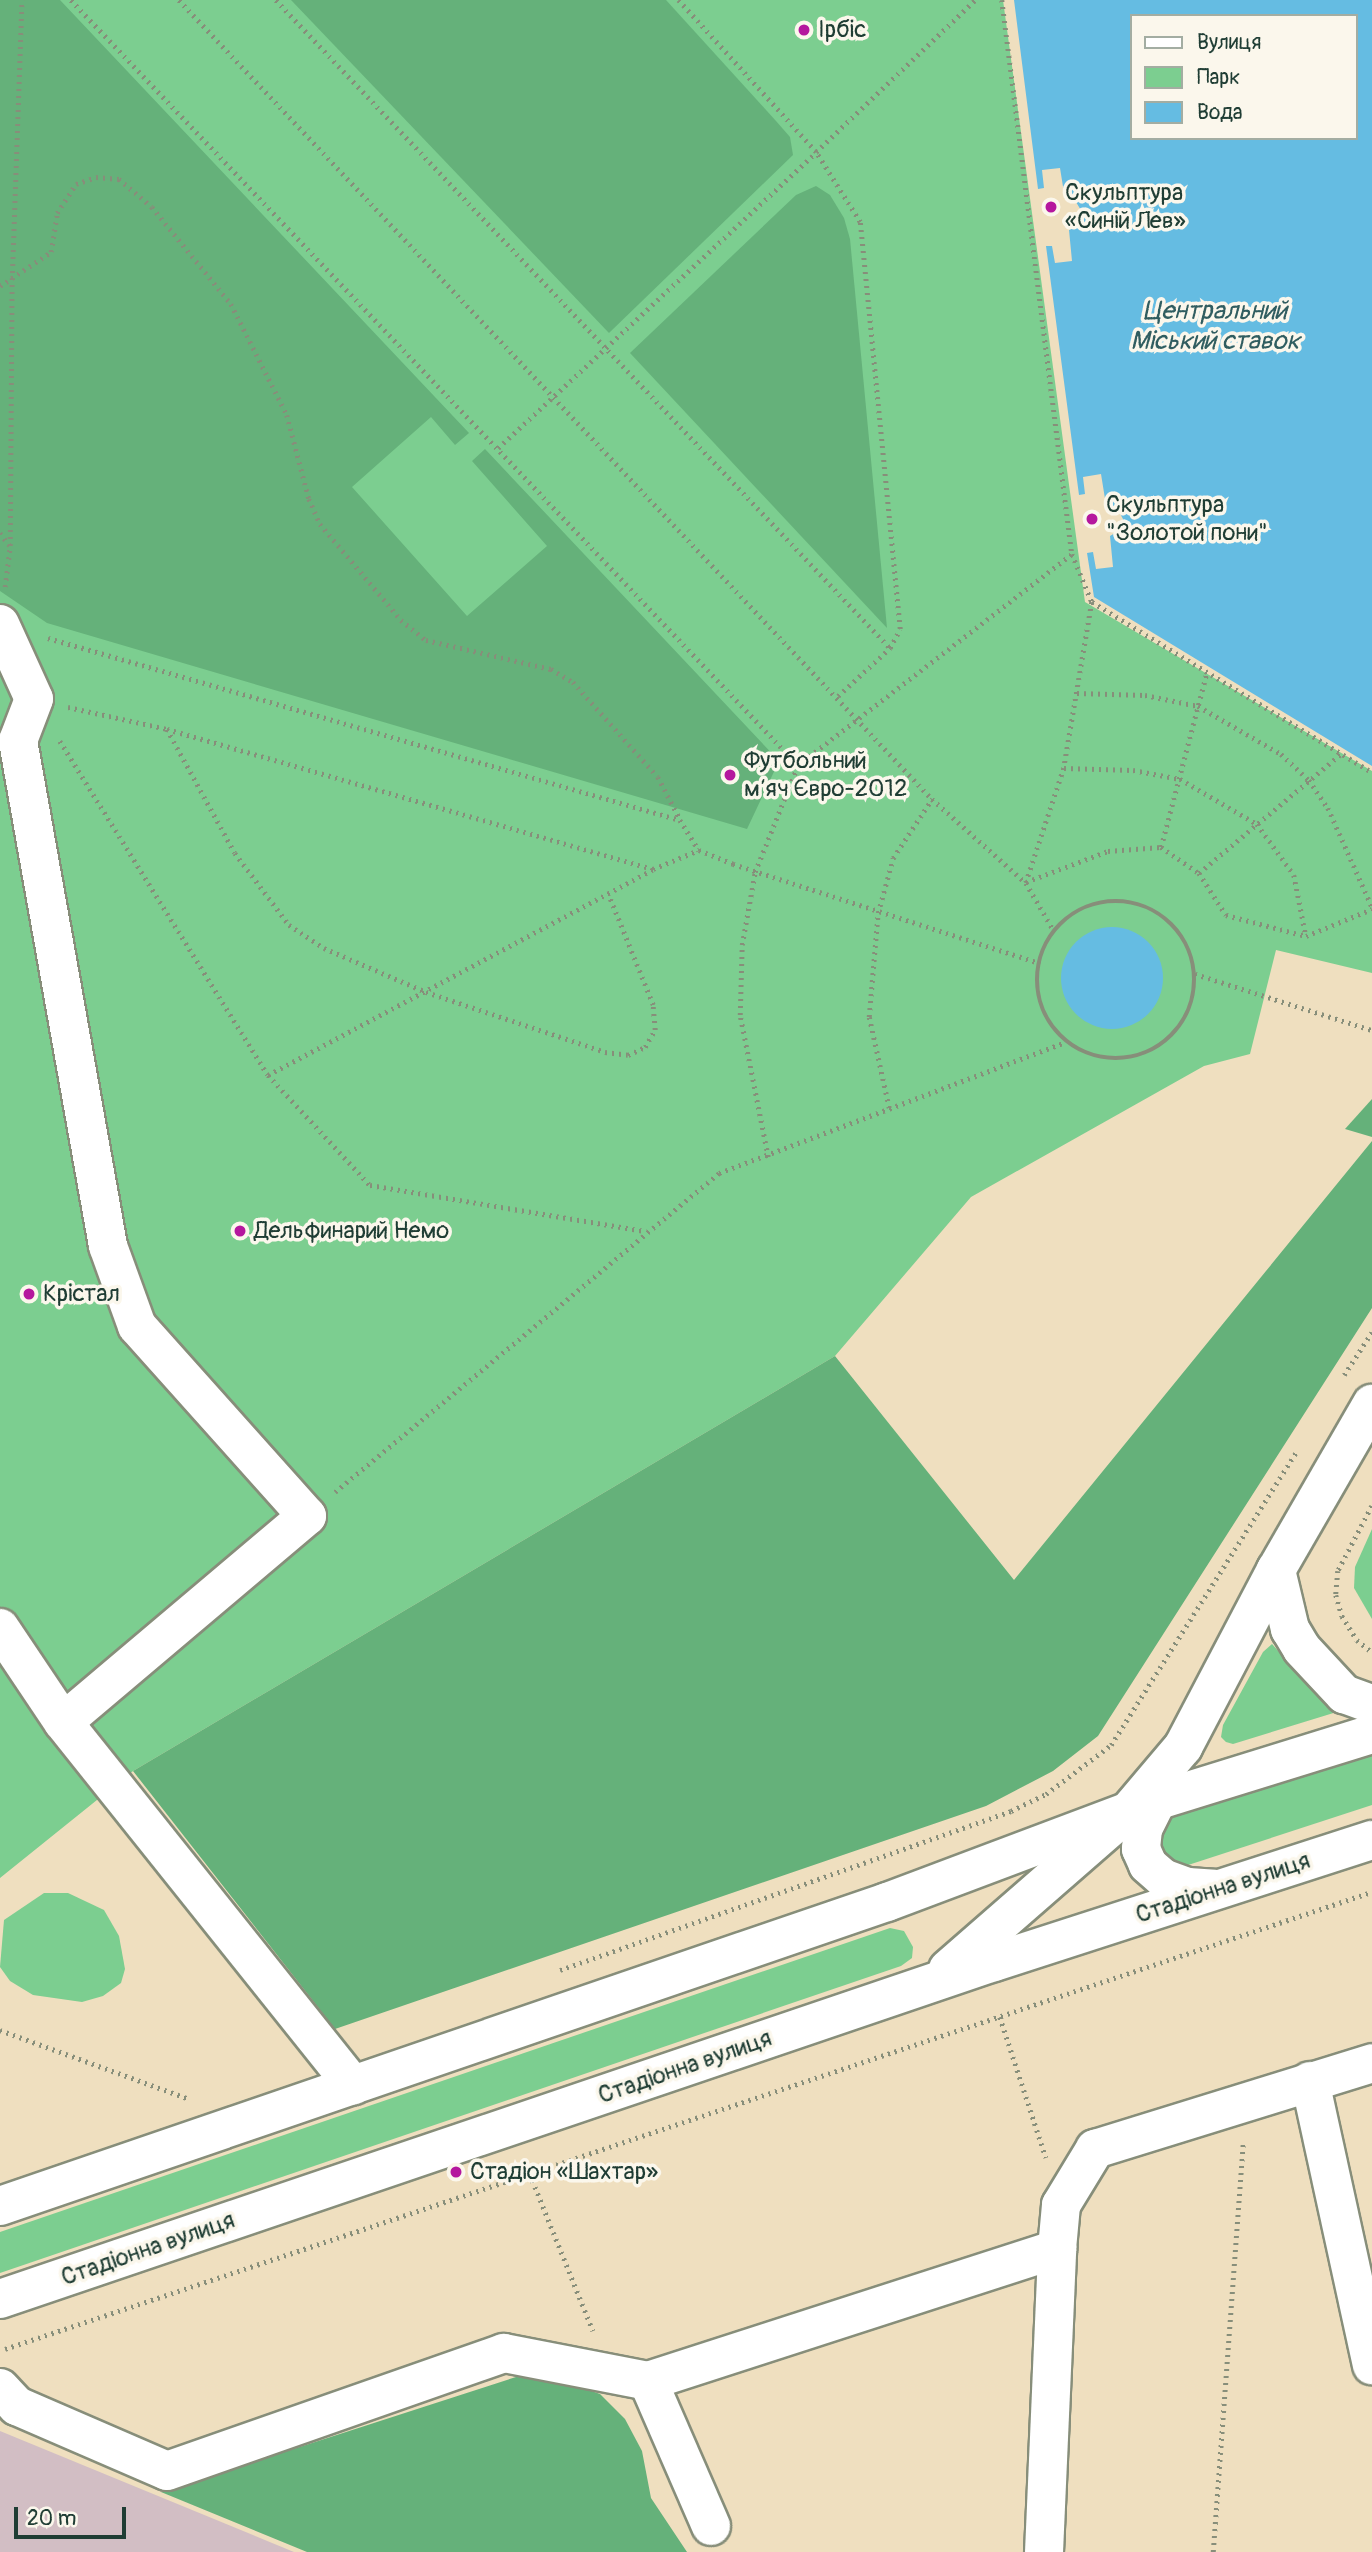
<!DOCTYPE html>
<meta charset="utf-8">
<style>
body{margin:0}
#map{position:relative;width:1372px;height:2552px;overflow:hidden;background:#efdfbf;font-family:Pangolin,sans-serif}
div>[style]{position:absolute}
.industrial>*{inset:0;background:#d2bec4}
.green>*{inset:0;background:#7cce90}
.forest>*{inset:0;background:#65b17a}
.water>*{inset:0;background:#65bce2}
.round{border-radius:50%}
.path>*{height:4.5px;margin-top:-2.25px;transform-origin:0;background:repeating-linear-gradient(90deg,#878e7a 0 2px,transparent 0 7px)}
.path>.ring{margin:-2.25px;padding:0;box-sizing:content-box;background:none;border:4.5px solid #878e7a;border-radius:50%}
.roads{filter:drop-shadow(2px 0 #878e7a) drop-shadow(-2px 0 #878e7a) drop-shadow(0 2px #878e7a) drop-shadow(0 -2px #878e7a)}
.minor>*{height:38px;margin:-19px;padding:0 19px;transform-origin:19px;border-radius:19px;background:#fff}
.dots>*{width:19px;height:19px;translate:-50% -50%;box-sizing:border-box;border:4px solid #fbf7ec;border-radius:50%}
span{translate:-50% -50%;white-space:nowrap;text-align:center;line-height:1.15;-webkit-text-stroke:7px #fbf7ec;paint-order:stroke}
.poi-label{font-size:24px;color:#1f3d34}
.left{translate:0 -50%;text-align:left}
.street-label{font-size:24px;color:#1f3d34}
.water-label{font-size:26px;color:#305d60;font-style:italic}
.legend{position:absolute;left:1130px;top:14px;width:228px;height:126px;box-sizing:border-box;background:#fbf7ec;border:2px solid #a3ada2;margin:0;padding:9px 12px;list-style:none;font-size:21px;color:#1f3d34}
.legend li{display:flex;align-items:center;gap:14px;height:35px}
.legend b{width:35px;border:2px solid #a3ada2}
.scale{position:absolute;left:14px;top:2507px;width:112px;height:32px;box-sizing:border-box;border:4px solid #1f3d34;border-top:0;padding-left:9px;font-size:21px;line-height:24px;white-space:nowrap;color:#1f3d34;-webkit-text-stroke:5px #fbf7ec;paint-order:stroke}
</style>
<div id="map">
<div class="industrial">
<i style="clip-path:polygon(0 2431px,294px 2552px,0 2552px)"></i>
</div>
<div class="green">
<i style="clip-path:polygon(0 0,1003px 0,1085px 602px,1372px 771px,1372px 973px,1276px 950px,1250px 1054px,1204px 1066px,971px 1197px,835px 1356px,133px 1771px,0 1878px)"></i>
<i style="clip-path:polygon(1372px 1529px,1372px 1619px,1354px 1588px,1355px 1567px)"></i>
<i style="clip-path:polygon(1272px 1644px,1305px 1681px,1340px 1711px,1233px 1744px,1226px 1742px,1221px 1737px,1223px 1725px,1263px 1652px)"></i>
<i style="clip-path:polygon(1372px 1753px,1372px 1805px,1182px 1867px,1165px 1857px,1157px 1839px,1176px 1813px)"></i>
<i style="clip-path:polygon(44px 1893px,68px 1893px,104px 1910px,119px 1936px,125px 1969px,121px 1983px,103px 1996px,82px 2002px,33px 1995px,10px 1981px,0 1967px,4px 1920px)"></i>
<i style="clip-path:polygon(890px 1928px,904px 1931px,913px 1947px,912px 1958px,901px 1966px,0 2273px,0 2232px)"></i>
</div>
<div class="forest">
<i style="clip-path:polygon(0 0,60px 0,469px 433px,455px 445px,431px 417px,352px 487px,467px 616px,547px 546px,472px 461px,485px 449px,779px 761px,747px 829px,47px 623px,0 591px)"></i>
<i style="clip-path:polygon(291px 0,666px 0,776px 121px,790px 137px,793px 155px,609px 333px)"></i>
<i style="clip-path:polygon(816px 186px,830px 195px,844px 218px,850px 239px,887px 628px,630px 353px,796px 195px)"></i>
<i style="clip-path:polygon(1372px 1099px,1372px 1137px,1345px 1129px)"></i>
<i style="clip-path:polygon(1372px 1141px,1372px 1308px,1098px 1736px,1053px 1771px,986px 1806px,335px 2029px,133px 1771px,835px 1356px,1014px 1580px)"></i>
<i style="clip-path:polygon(516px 2377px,555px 2378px,600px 2394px,625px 2419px,642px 2451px,651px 2498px,687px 2552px,307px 2552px,161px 2492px)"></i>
</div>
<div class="water">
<i style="clip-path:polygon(evenodd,1014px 0,1372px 0,1372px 766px,1094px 597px,1087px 553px,1093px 552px,1096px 569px,1113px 567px,1110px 536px,1120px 530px,1123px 519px,1117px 508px,1106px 505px,1101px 474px,1083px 477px,1085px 494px,1079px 495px,1046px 246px,1052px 246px,1055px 263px,1072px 261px,1069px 230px,1079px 224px,1082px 212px,1076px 202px,1065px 199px,1060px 168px,1042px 170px,1044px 188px,1038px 189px,1014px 0,1132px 16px,1356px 16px,1356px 138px,1132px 138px,1132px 16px)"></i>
<i class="round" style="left:1061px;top:927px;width:102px;height:102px"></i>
</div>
<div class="path">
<i style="left:71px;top:0;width:1055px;rotate:46.46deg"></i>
<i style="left:179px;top:0;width:1098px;rotate:46.7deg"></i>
<i style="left:932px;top:799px;width:126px;rotate:41.8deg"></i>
<i style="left:1026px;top:883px;width:56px;rotate:59.7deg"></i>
<i style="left:276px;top:0;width:893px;rotate:46.54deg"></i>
<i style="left:1002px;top:0;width:558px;rotate:82.8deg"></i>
<i style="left:1072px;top:554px;width:52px;rotate:67.4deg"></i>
<i style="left:1092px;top:602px;width:168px;rotate:99.6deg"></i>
<i style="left:1064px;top:768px;width:121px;rotate:108.3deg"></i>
<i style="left:0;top:286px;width:61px;rotate:-33.7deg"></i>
<i style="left:51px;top:252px;width:39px;rotate:-81deg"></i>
<i style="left:57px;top:213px;width:35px;rotate:-57deg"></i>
<i style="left:76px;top:184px;width:21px;rotate:-19deg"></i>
<i style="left:96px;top:177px;width:23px;rotate:5deg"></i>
<i style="left:119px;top:179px;width:43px;rotate:40.3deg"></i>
<i style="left:152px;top:207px;width:125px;rotate:50.8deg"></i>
<i style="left:231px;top:304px;width:124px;rotate:63.2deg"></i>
<i style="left:287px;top:415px;width:87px;rotate:75.3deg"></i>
<i style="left:309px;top:499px;width:27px;rotate:66deg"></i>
<i style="left:320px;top:524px;width:126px;rotate:49.8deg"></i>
<i style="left:401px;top:620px;width:32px;rotate:39deg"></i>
<i style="left:426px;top:640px;width:128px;rotate:13.1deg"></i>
<i style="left:551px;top:669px;width:26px;rotate:31deg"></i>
<i style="left:573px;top:682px;width:127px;rotate:48.2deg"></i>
<i style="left:658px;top:777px;width:47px;rotate:62.4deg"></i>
<i style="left:498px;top:448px;width:434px;rotate:-42.9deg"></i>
<i style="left:816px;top:152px;width:205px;rotate:-132.2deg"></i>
<i style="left:0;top:533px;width:16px;rotate:52deg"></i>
<i style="left:5px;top:587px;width:41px;rotate:-83deg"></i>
<i style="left:10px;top:546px;width:266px;rotate:-89.6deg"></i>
<i style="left:12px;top:280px;width:280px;rotate:-88deg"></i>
<i style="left:1092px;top:602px;width:328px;rotate:31.3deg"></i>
<i style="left:48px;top:638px;width:658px;rotate:16.07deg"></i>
<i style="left:680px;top:820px;width:36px;rotate:58deg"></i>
<i style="left:699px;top:850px;width:37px;rotate:22deg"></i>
<i style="left:733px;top:864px;width:323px;rotate:17.9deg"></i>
<i style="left:1077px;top:693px;width:68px;rotate:1.7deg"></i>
<i style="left:1145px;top:695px;width:54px;rotate:11.7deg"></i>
<i style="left:1198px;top:706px;width:96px;rotate:30deg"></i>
<i style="left:1281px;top:754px;width:38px;rotate:43deg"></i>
<i style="left:1309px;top:780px;width:34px;rotate:56deg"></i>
<i style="left:1328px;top:808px;width:108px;rotate:66deg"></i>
<i style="left:838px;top:696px;width:71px;rotate:-42.7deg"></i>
<i style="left:890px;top:648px;width:21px;rotate:-62deg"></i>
<i style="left:900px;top:629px;width:409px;rotate:-95.6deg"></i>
<i style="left:860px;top:222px;width:83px;rotate:-122.2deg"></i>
<i style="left:816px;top:152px;width:220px;rotate:-43.7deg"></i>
<i style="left:68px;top:707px;width:101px;rotate:12.5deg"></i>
<i style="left:167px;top:729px;width:506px;rotate:16.07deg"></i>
<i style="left:653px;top:869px;width:50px;rotate:-22.4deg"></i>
<i style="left:167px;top:729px;width:141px;rotate:61.3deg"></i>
<i style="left:235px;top:853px;width:90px;rotate:53.1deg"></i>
<i style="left:289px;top:925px;width:42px;rotate:33.3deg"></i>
<i style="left:324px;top:948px;width:111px;rotate:23.3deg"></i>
<i style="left:426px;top:992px;width:189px;rotate:18.5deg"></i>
<i style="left:605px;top:1052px;width:23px;rotate:7deg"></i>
<i style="left:628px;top:1055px;width:19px;rotate:-25deg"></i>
<i style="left:645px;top:1047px;width:20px;rotate:-60deg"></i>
<i style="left:655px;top:1030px;width:25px;rotate:-95deg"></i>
<i style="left:653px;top:1005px;width:118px;rotate:-112deg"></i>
<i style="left:60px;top:741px;width:393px;rotate:58.1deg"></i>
<i style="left:268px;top:1075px;width:150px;rotate:47.2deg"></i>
<i style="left:370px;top:1185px;width:280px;rotate:9.5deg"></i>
<i style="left:1064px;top:768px;width:69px;rotate:1.7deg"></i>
<i style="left:1133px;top:770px;width:48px;rotate:10.8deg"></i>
<i style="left:1180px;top:779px;width:89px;rotate:30.3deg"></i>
<i style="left:1257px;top:824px;width:63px;rotate:54deg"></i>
<i style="left:1294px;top:875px;width:62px;rotate:78.9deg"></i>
<i style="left:1161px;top:847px;width:181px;rotate:-75.3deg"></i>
<i style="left:1199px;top:873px;width:187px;rotate:-40deg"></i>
<i style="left:1026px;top:882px;width:88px;rotate:-20.7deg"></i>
<i style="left:1108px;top:851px;width:53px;rotate:-4.3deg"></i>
<i style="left:1161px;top:847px;width:46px;rotate:34.4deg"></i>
<i style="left:1199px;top:873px;width:50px;rotate:57.3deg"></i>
<i style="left:1226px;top:915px;width:83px;rotate:14.7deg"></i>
<i style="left:1306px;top:936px;width:71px;rotate:-22.2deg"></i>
<i class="ring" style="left:1037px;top:901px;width:153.5px;height:153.5px"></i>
<i style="left:1195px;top:974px;width:186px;rotate:17.6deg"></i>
<i style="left:268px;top:1075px;width:437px;rotate:-28.1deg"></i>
<i style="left:889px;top:1108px;width:93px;rotate:-102.4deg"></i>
<i style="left:869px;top:1017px;width:104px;rotate:-85.1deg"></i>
<i style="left:878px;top:913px;width:57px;rotate:-74.7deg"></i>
<i style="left:893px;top:858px;width:71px;rotate:-56.5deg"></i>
<i style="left:768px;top:1157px;width:145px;rotate:-101.2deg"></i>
<i style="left:740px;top:1015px;width:70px;rotate:-88.4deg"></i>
<i style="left:742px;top:945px;width:74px;rotate:-79.9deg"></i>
<i style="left:755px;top:872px;width:115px;rotate:-68.1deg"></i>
<i style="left:798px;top:765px;width:346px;rotate:-37.6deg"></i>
<i style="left:1344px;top:1375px;width:51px;rotate:-56.9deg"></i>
<i style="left:335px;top:1492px;width:499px;rotate:-39.7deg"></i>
<i style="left:719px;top:1173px;width:371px;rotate:-20.7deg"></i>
<i style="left:1372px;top:1506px;width:73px;rotate:117.6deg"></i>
<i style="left:1338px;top:1571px;width:24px;rotate:95deg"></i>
<i style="left:1336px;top:1595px;width:22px;rotate:74deg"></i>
<i style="left:1342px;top:1616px;width:28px;rotate:58deg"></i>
<i style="left:1357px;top:1640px;width:19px;rotate:39deg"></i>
<i style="left:560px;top:1970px;width:478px;rotate:-19.4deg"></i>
<i style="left:1011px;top:1811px;width:39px;rotate:-26deg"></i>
<i style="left:1046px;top:1794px;width:81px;rotate:-37deg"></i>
<i style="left:1111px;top:1745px;width:348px;rotate:-57.7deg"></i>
<i style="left:1000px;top:2017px;width:148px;rotate:71.9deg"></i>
<i style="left:0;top:2030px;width:202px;rotate:20deg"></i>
<i style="left:530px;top:2174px;width:169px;rotate:68.1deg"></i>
<i style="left:5px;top:2349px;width:1441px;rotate:-18.49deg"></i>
<i style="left:1213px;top:2552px;width:412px;rotate:-85.8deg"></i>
</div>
<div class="roads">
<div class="minor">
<i style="left:0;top:624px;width:82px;rotate:65.6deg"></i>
<i style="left:34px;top:699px;width:45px;rotate:110.9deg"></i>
<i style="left:18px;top:741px;width:513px;rotate:79.89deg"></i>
<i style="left:108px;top:1246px;width:85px;rotate:70.1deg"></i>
<i style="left:137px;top:1326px;width:255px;rotate:48.2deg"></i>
<i style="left:307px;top:1516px;width:319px;rotate:139.8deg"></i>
<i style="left:1276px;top:1570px;width:61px;rotate:76.7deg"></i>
<i style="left:1290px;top:1629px;width:23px;rotate:59deg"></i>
<i style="left:1302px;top:1649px;width:62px;rotate:47deg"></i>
<i style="left:1344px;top:1694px;width:30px;rotate:20deg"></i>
<i style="left:0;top:1628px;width:113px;rotate:56.2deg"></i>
<i style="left:63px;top:1722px;width:465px;rotate:51.4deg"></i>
<i style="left:1164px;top:1787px;width:47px;rotate:116.6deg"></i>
<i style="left:1143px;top:1829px;width:20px;rotate:96deg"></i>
<i style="left:1141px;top:1849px;width:17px;rotate:66deg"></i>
<i style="left:1148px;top:1865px;width:20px;rotate:41deg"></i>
<i style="left:1163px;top:1878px;width:27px;rotate:20deg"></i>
<i style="left:1188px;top:1887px;width:26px;rotate:4deg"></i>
<i style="left:948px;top:1969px;width:237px;rotate:-41.1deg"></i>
<i style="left:1127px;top:1813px;width:87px;rotate:-49.7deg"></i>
<i style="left:1183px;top:1747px;width:200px;rotate:-62.3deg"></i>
<i style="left:1276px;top:1570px;width:192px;rotate:-60deg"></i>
<i style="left:1310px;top:2081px;width:291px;rotate:77.7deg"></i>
<i style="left:0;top:2206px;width:938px;rotate:-18.92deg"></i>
<i style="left:887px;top:1902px;width:290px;rotate:-20.6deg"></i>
<i style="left:1159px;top:1800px;width:223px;rotate:-17.2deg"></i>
<i style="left:0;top:2299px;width:1050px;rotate:-18.73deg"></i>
<i style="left:994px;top:1962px;width:397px;rotate:-17.9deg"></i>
<i style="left:648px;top:2381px;width:158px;rotate:66.5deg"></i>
<i style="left:0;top:2388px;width:25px;rotate:47deg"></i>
<i style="left:17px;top:2406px;width:163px;rotate:23.4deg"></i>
<i style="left:167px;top:2471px;width:357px;rotate:-19.3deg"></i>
<i style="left:504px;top:2353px;width:147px;rotate:11deg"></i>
<i style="left:648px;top:2381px;width:430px;rotate:-17.9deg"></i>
<i style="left:1057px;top:2249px;width:44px;rotate:-84.8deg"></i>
<i style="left:1061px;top:2205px;width:66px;rotate:-58.7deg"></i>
<i style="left:1095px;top:2149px;width:290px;rotate:-17.2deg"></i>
<i style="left:1044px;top:2552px;width:303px;rotate:-87.5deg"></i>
</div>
</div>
<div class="dots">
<i style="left:804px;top:30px;background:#b5179e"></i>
<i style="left:1051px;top:207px;background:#b5179e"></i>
<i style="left:1092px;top:519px;background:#b5179e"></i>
<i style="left:730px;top:775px;background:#b5179e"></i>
<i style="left:240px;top:1231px;background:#b5179e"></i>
<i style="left:29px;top:1294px;background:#b5179e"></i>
<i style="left:456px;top:2172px;background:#b5179e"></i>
</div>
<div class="poi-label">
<span class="left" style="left:818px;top:30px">Ірбіс</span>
<span class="left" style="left:1065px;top:207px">Скульптура<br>«Синій Лев»</span>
<span class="left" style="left:1106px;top:519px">Скульптура<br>"Золотой пони"</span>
<span class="left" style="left:744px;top:775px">Футбольний<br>мʼяч Євро-2012</span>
<span class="left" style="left:254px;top:1231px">Дельфинарий Немо</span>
<span class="left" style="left:43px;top:1294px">Крістал</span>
<span class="left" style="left:470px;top:2172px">Стадіон «Шахтар»</span>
</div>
<div class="street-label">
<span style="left:1223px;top:1888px;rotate:-18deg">Стадіонна вулиця</span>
<span style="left:685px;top:2067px;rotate:-19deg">Стадіонна вулиця</span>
<span style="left:148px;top:2249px;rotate:-19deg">Стадіонна вулиця</span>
</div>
<div class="water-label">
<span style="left:1215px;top:327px">Центральний<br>Міський ставок</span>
</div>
<ul class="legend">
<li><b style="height:9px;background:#fff"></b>Вулиця</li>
<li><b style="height:19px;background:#7cce90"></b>Парк</li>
<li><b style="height:19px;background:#65bce2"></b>Вода</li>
</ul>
<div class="scale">20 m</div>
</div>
